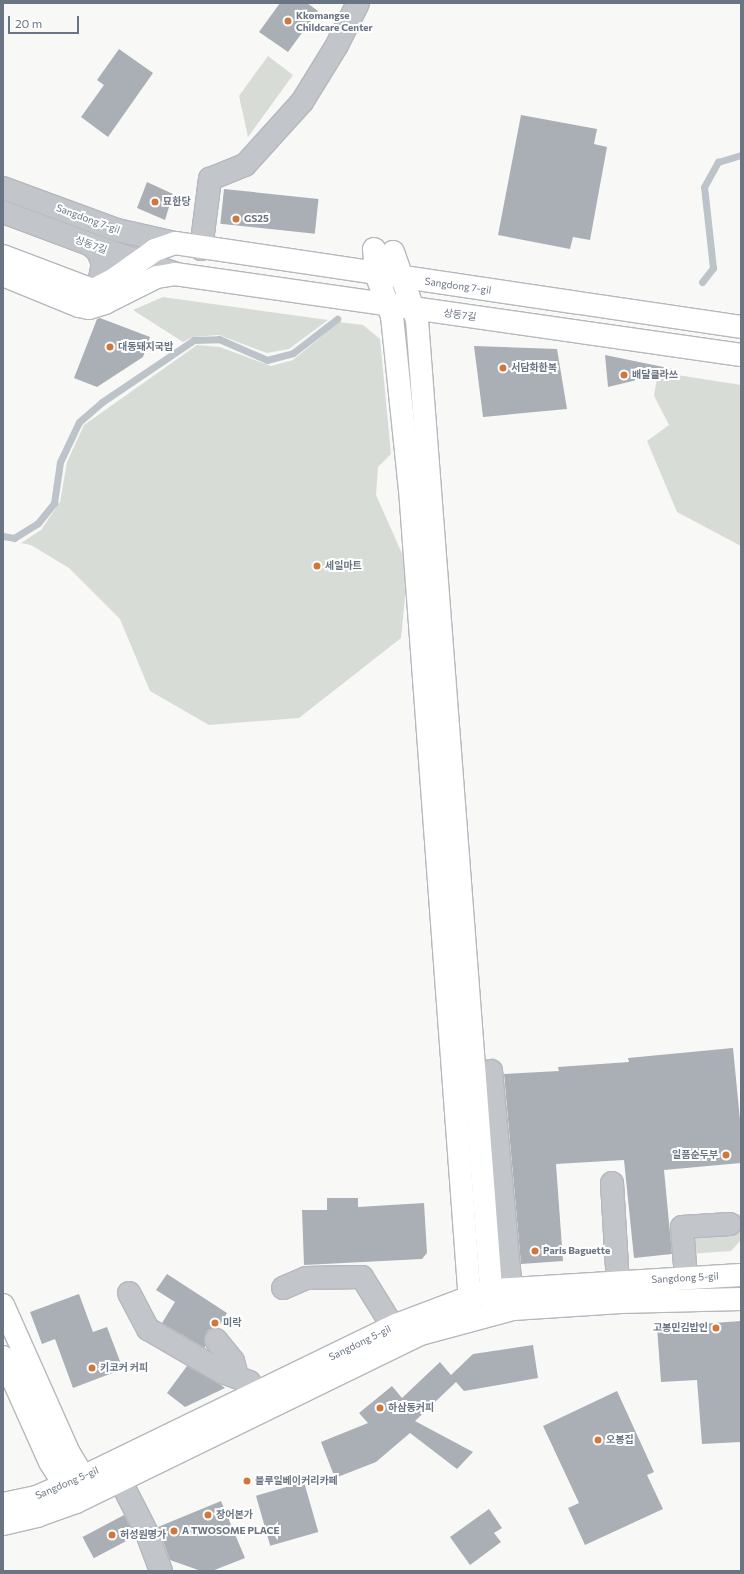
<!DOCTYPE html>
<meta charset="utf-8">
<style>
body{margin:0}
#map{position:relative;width:744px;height:1574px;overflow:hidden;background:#f8f8f6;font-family:Commissioner,"Noto Sans KR",sans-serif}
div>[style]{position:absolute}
.green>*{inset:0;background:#d7ddd6}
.stream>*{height:7px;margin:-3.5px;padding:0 3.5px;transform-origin:3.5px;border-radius:3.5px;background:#bcc3c9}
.building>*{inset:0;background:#aaafb6;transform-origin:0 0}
.roads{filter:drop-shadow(1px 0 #b5b8bd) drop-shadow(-1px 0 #b5b8bd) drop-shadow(0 1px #b5b8bd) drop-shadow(0 -1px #b5b8bd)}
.street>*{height:22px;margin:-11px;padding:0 11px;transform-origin:11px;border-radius:11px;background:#c2c5c9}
.secondary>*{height:22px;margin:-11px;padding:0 11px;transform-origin:11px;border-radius:11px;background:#fff}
.primary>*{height:22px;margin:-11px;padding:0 11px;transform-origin:11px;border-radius:11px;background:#fff}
.dots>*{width:11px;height:11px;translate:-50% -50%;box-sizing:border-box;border:2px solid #fff;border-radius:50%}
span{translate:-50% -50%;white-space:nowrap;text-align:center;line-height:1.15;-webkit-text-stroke:4px #fff;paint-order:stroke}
.poi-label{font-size:10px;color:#6a7584;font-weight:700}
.left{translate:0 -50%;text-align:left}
.right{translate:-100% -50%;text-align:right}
.street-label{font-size:10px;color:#6a7584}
.frame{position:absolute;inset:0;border:4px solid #6a7584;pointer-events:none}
.scale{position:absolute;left:8px;top:16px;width:71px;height:18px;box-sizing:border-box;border:2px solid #6a7584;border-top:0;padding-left:5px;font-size:12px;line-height:14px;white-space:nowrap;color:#6a7584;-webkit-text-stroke:3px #fff;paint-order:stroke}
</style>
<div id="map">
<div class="green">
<i style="clip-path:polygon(268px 56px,293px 75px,248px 137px,239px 96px)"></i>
<i style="clip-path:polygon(163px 297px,328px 320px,289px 349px,267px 353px,219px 335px,193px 337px,183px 342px,133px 310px)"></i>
<i style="clip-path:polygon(339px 322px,363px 325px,380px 339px,391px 454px,378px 467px,376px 495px,408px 567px,401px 638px,299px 718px,209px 725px,150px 691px,120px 619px,69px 568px,31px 545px,21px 543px,41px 530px,60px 502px,67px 462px,84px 425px,197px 345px,220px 347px,271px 366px,293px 360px)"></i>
<i style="clip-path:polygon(658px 372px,741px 385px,741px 546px,677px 512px,647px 441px,669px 425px,654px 396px)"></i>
<i style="clip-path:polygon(741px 1214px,741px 1240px,731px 1251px,689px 1254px,688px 1237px,734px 1215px)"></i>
</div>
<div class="stream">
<i style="left:702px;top:282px;width:18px;rotate:-52deg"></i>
<i style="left:713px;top:268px;width:81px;rotate:-96.3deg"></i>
<i style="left:704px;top:187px;width:29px;rotate:-61deg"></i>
<i style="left:718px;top:162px;width:24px;rotate:-17deg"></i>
<i style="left:3px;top:536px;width:11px;rotate:10deg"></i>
<i style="left:14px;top:538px;width:28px;rotate:-32deg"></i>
<i style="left:38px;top:523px;width:26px;rotate:-51deg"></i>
<i style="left:54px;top:503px;width:41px;rotate:-81.7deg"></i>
<i style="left:60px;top:462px;width:44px;rotate:-64.6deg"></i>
<i style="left:79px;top:422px;width:30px;rotate:-41deg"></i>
<i style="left:102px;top:402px;width:111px;rotate:-34deg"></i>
<i style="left:194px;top:340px;width:25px;rotate:-2deg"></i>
<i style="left:219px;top:339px;width:52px;rotate:23.6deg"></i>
<i style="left:267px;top:360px;width:27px;rotate:-15deg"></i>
<i style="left:293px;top:353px;width:56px;rotate:-37.7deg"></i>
</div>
<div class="building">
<i style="clip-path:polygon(280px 3px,307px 3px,318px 11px,288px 52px,259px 32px)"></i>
<i style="clip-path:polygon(119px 49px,153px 73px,108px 137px,81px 117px,104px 85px,97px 80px)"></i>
<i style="clip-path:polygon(521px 115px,597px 129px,594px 144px,607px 147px,590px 240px,573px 237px,570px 249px,498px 235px)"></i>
<i style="clip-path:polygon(147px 182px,173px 194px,165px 220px,137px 208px)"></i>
<i style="left:224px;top:189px;width:95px;height:35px;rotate:6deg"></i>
<i style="clip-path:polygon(100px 318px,150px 337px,143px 357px,97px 387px,74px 378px,97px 319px)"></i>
<i style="clip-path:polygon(474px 346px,557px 349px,567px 409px,483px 417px)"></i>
<i style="clip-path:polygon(605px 355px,678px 370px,608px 387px)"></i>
<i style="clip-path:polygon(733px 1048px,741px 1130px,741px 1163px,664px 1170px,672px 1254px,634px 1258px,624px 1160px,556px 1164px,563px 1261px,521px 1264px,504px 1074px,559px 1071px,558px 1067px,629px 1062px,628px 1058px)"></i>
<i style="clip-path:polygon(327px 1198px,358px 1198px,358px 1207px,424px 1203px,427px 1253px,422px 1259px,304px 1265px,302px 1210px,327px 1210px)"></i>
<i style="clip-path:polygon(167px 1274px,227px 1313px,218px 1328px,208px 1330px,205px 1335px,205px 1348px,162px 1323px,175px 1302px,156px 1290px)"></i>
<i style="clip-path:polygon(79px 1294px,93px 1332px,107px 1327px,123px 1369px,73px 1388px,55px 1339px,42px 1344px,30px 1312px)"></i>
<i style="clip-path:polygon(741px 1321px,741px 1442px,702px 1444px,697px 1380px,661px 1382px,657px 1327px)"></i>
<i style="clip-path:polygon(533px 1345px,538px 1378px,464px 1391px,456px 1382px,415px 1421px,473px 1452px,457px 1469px,410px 1433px,376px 1462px,335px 1478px,321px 1442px,368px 1423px,359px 1413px,392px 1386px,402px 1398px,440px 1362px,451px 1375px,473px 1354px)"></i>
<i style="clip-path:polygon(187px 1366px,221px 1385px,225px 1388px,185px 1407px,167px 1393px)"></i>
<i style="clip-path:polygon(617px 1391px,654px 1472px,647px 1475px,663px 1509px,585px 1545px,568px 1508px,579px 1503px,543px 1426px)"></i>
<i style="left:304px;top:1482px;width:52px;height:50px;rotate:74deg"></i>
<i style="clip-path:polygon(221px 1501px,245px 1558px,212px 1571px,201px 1571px,170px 1560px,158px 1527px)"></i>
<i style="clip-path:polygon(489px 1509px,502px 1528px,494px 1533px,501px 1542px,470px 1565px,450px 1537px)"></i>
<i style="left:124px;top:1515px;width:24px;height:47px;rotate:62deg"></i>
</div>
<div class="roads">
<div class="street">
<i style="left:3px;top:188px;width:121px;rotate:20.2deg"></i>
<i style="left:117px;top:230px;width:59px;rotate:12.6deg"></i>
<i style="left:3px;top:212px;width:100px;rotate:20.4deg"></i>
<i style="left:97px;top:247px;width:88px;rotate:18.6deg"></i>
<i style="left:89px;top:244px;width:10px;rotate:37deg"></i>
<i style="left:97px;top:250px;width:14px;rotate:65deg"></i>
<i style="left:103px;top:263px;width:20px;rotate:101deg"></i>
<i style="left:99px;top:283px;width:9px;rotate:131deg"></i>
<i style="left:201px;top:249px;width:71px;rotate:-82.7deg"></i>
<i style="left:210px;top:179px;width:38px;rotate:-22deg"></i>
<i style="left:245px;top:165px;width:85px;rotate:-47.9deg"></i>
<i style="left:302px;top:102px;width:67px;rotate:-58.4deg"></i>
<i style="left:337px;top:45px;width:47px;rotate:-63.4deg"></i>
<i style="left:491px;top:1071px;width:219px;rotate:84.8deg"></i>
<i style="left:612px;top:1183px;width:100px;rotate:86.6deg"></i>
<i style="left:686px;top:1278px;width:51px;rotate:-94.5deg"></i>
<i style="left:682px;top:1227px;width:48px;rotate:-3.6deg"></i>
<i style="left:283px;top:1288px;width:25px;rotate:-23deg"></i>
<i style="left:306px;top:1278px;width:56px;rotate:-1deg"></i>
<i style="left:362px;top:1277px;width:59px;rotate:58.2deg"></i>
<i style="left:129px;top:1293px;width:41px;rotate:62.2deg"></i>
<i style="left:148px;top:1329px;width:86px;rotate:30.2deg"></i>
<i style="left:222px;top:1372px;width:29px;rotate:20deg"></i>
<i style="left:249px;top:1382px;width:15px;rotate:62deg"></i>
<i style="left:216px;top:1340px;width:27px;rotate:51deg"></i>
<i style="left:233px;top:1361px;width:16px;rotate:75deg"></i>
<i style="left:120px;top:1480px;width:57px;rotate:63deg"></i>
<i style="left:146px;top:1531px;width:43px;rotate:69.4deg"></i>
</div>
<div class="secondary">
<i style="left:374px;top:249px;width:25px;rotate:85deg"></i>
<i style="left:376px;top:274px;width:45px;rotate:69.1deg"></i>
<i style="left:392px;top:316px;width:174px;rotate:84.1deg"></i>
<i style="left:410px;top:489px;width:829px;rotate:85.78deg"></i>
<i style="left:393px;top:252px;width:72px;rotate:70.6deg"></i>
<i style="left:417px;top:320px;width:997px;rotate:85.63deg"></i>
<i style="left:3px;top:256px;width:96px;rotate:20.7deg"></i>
<i style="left:93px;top:290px;width:22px;rotate:-27deg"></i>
<i style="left:113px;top:280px;width:52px;rotate:-35.5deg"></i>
<i style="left:155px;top:250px;width:21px;rotate:-19deg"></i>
<i style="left:175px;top:243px;width:572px;rotate:8.44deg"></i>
<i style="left:3px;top:275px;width:82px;rotate:22.2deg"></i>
<i style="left:79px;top:306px;width:10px;rotate:11deg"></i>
<i style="left:89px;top:308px;width:17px;rotate:-17deg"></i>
<i style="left:105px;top:303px;width:58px;rotate:-26.6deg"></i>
<i style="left:157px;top:277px;width:18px;rotate:-9deg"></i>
<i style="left:175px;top:274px;width:572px;rotate:8.14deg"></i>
<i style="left:3px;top:1305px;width:162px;rotate:66deg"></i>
<i style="left:69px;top:1453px;width:47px;rotate:59deg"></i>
<i style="left:3px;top:1357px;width:115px;rotate:65.9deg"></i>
<i style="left:50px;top:1462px;width:46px;rotate:57.3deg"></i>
</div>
<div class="primary">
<i style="left:3px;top:1504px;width:34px;rotate:-12deg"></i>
<i style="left:36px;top:1497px;width:51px;rotate:-23.1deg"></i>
<i style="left:83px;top:1477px;width:348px;rotate:-25.9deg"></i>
<i style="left:396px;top:1325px;width:79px;rotate:-20.7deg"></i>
<i style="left:470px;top:1297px;width:23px;rotate:-18deg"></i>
<i style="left:492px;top:1290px;width:19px;rotate:-3deg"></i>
<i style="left:511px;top:1289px;width:230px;rotate:-3.5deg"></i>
<i style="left:3px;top:1524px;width:35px;rotate:-13deg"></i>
<i style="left:37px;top:1516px;width:41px;rotate:-19.7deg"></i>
<i style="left:76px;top:1502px;width:384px;rotate:-26deg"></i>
<i style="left:421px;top:1334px;width:95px;rotate:-15.2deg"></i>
<i style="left:513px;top:1309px;width:108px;rotate:-3.7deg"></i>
<i style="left:621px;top:1302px;width:120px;rotate:-1.4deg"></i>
</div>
</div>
<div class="dots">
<i style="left:288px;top:21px;background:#d2773c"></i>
<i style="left:155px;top:202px;background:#d2773c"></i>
<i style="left:236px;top:219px;background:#d2773c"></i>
<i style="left:110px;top:347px;background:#d2773c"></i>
<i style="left:503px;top:368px;background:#d2773c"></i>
<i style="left:624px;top:375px;background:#d2773c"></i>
<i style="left:317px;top:566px;background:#d2773c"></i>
<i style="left:726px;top:1155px;background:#d2773c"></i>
<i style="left:535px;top:1251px;background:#d2773c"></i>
<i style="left:215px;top:1323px;background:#d2773c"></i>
<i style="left:716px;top:1328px;background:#d2773c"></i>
<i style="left:92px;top:1368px;background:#d2773c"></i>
<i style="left:380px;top:1408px;background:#d2773c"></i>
<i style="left:598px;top:1440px;background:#d2773c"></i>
<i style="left:247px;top:1481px;background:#d2773c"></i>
<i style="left:208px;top:1515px;background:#d2773c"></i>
<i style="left:174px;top:1531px;background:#d2773c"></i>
<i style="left:112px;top:1535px;background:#d2773c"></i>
</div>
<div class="poi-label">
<span class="left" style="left:296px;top:21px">Kkomangse<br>Childcare Center</span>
<span class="left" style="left:163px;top:202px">묘한당</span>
<span class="left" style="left:244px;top:219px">GS25</span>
<span class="left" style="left:118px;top:347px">대동돼지국밥</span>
<span class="left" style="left:511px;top:368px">서담화한복</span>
<span class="left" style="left:632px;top:375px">배달클라쓰</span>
<span class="left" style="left:325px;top:566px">세일마트</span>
<span class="right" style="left:718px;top:1155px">일품순두부</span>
<span class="left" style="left:543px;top:1251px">Paris Baguette</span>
<span class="left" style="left:223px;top:1323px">미락</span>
<span class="right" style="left:708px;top:1328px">고봉민김밥인</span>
<span class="left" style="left:100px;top:1368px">키코커 커피</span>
<span class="left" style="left:388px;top:1408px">하삼동커피</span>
<span class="left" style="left:606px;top:1440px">오봉집</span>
<span class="left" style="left:255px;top:1481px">블루일베이커리카페</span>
<span class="left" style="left:216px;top:1515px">장어본가</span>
<span class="left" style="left:182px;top:1531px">A TWOSOME PLACE</span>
<span class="left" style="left:120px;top:1535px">허성원명가</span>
</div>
<div class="street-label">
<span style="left:88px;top:219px;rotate:20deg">Sangdong 7-gil</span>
<span style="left:91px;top:245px;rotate:20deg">상동7길</span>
<span style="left:458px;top:286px;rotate:8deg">Sangdong 7-gil</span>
<span style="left:460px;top:315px;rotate:8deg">상동7길</span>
<span style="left:685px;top:1278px;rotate:-3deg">Sangdong 5-gil</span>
<span style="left:360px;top:1343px;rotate:-26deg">Sangdong 5-gil</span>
<span style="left:67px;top:1483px;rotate:-23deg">Sangdong 5-gil</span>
</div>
<div class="frame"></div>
<div class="scale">20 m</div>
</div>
